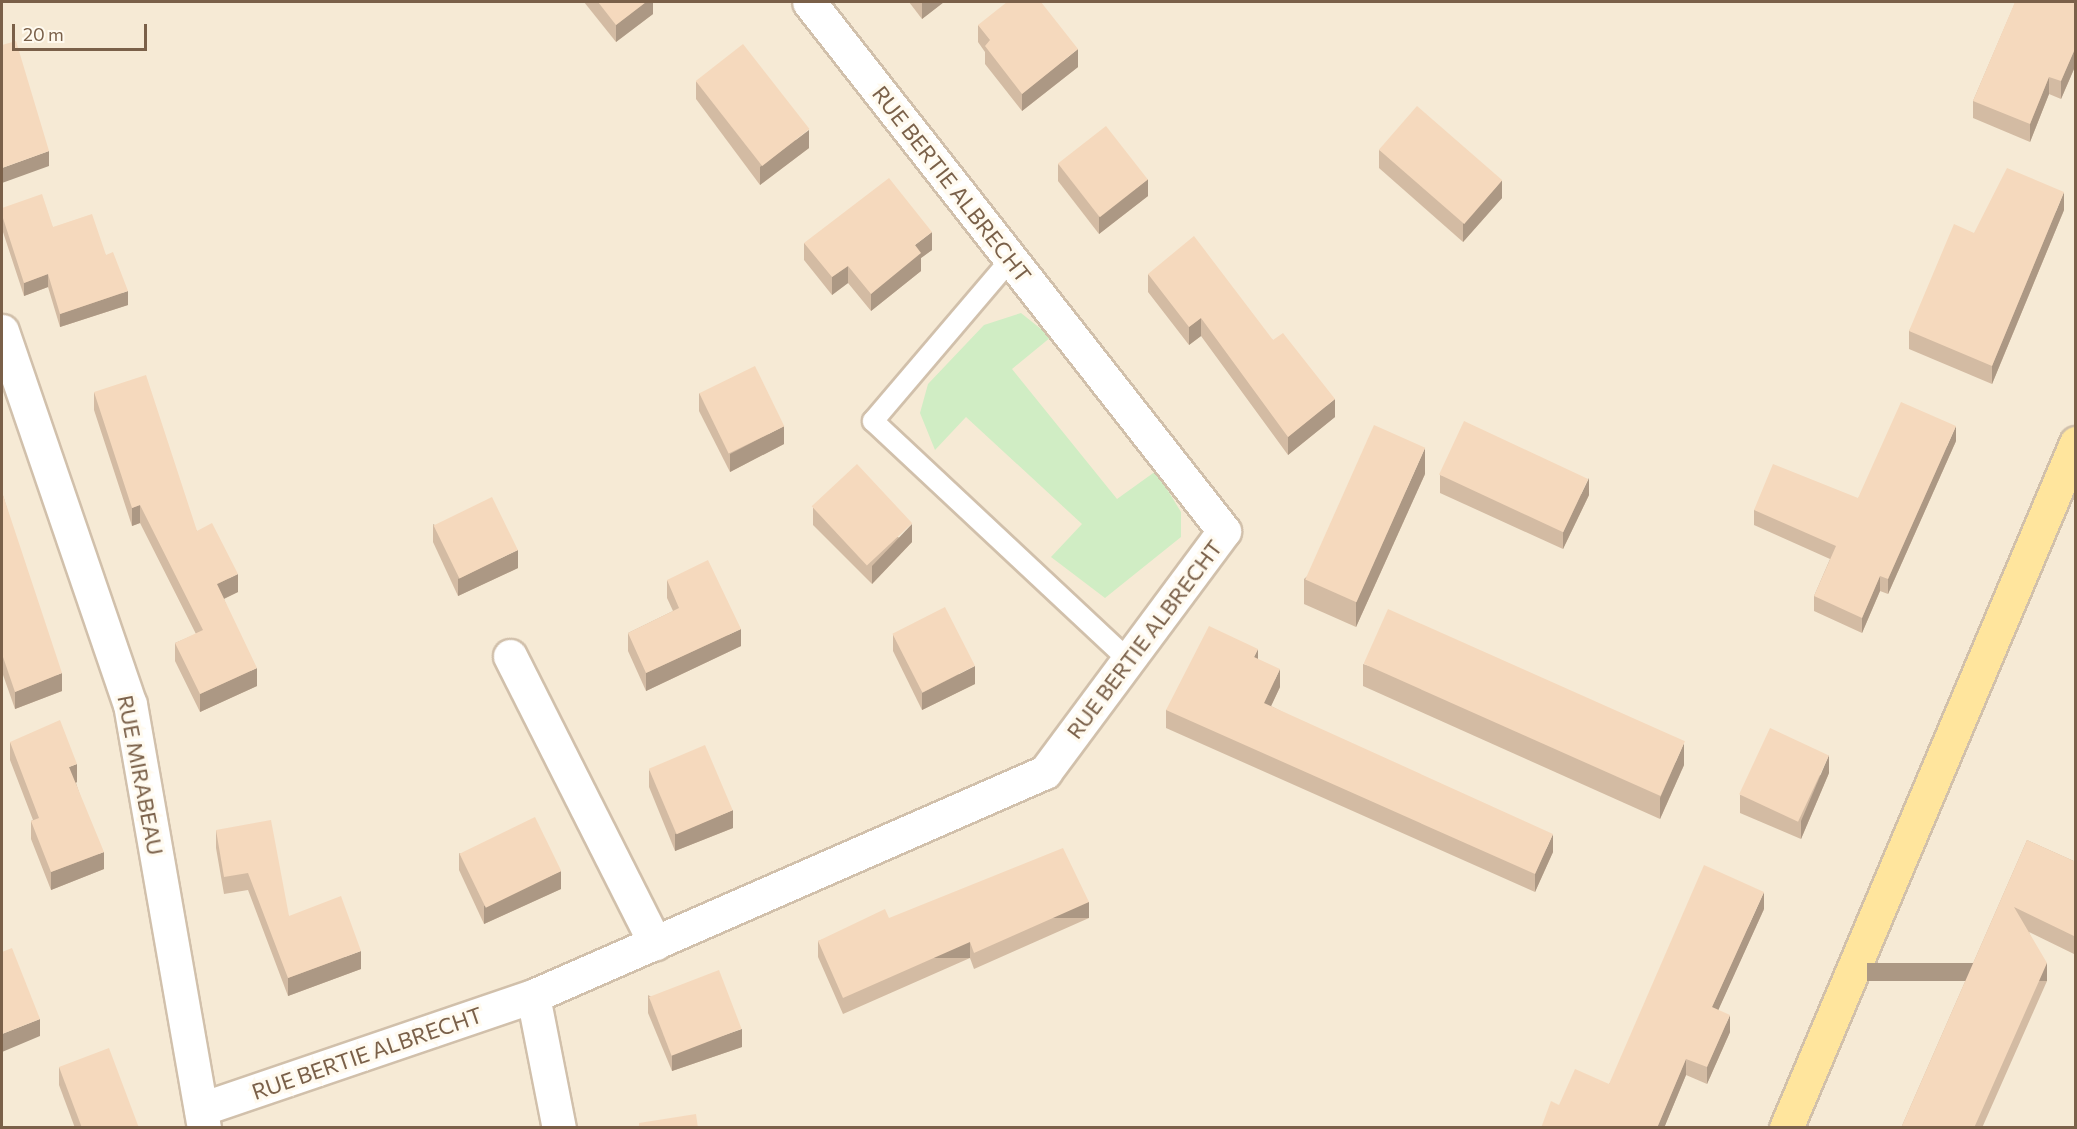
<!DOCTYPE html>
<style>
body{margin:0}
#map{position:relative;width:2077px;height:1129px;overflow:hidden;background:#fef7e7;font-family:Commissioner,sans-serif}
div>[style]{position:absolute}
.residential>*{inset:0;background:#f6ead5;transform-origin:0 0}
.green>*{inset:0;background:#d0edc4}
.roads{filter:drop-shadow(2px 0 #d1c0ab) drop-shadow(-2px 0 #d1c0ab) drop-shadow(0 2px #d1c0ab) drop-shadow(0 -2px #d1c0ab)}
.service>*{height:20px;margin:-10px;padding:0 10px;transform-origin:10px;border-radius:10px;background:#fff}
.minor>*{height:33px;margin:-16.5px;padding:0 16.5px;transform-origin:16.5px;border-radius:16.5px;background:#fff}
.primary>*{height:33px;margin:-16.5px;padding:0 16.5px;transform-origin:16.5px;border-radius:16.5px;background:#ffe59d}
.wall>*{inset:0;background:#d3bba3}
.shaded-wall>*{inset:0;background:#ac9884;transform-origin:0 0}
.building>*{inset:0;background:#f5d9bd;transform-origin:0 0}
span{translate:-50% -50%;white-space:nowrap;text-align:center;line-height:1.15;-webkit-text-stroke:6px #fffaef;paint-order:stroke}
.street-label{font-size:22px;color:#7a6049}
.frame{position:absolute;inset:0;border:3px solid #7a6049;pointer-events:none}
.scale{position:absolute;left:12px;top:24px;width:135px;height:27px;box-sizing:border-box;border:3px solid #7a6049;border-top:0;padding-left:8px;font-size:18px;line-height:21px;white-space:nowrap;color:#7a6049;-webkit-text-stroke:4px #fffaef;paint-order:stroke}
</style>
<div id="map">
<div class="residential">
<i style="left:2px;top:2px;width:2073px;height:1125px"></i>
</div>
<div class="green">
<i style="clip-path:polygon(1021px 313px,1051px 337px,1012px 369px,1117px 499px,1156px 471px,1181px 512px,1181px 537px,1105px 598px,1051px 557px,1082px 524px,966px 417px,935px 450px,920px 413px,928px 384px,984px 325px)"></i>
</div>
<div class="roads">
<div class="service">
<i style="left:1011px;top:259px;width:213px;rotate:130.4deg"></i>
<i style="left:873px;top:421px;width:349px;rotate:43.1deg"></i>
</div>
<div class="minor">
<i style="left:2px;top:331px;width:394px;rotate:71.1deg"></i>
<i style="left:130px;top:704px;width:430px;rotate:80.1deg"></i>
<i style="left:510px;top:656px;width:322px;rotate:63.2deg"></i>
<i style="left:533px;top:996px;width:135px;rotate:78.9deg"></i>
<i style="left:201px;top:1109px;width:351px;rotate:-18.8deg"></i>
<i style="left:533px;top:996px;width:559px;rotate:-23.63deg"></i>
<i style="left:1045px;top:772px;width:300px;rotate:-53.4deg"></i>
<i style="left:1224px;top:531px;width:672px;rotate:-128.11deg"></i>
</div>
<div class="primary">
<i style="left:1786px;top:1128px;width:744px;rotate:-67.05deg"></i>
</div>
</div>
<div class="wall">
<i style="clip-path:polygon(584px 2px,653px 2px,653px 14px,616px 42px)"></i>
<i style="clip-path:polygon(909px 2px,944px 2px,922px 19px)"></i>
<i style="clip-path:polygon(2013px 2px,2076px 2px,2076px 69px,2074px 69px,2061px 99px,2049px 94px,2030px 142px,1973px 118px,1973px 101px,2015px 3px)"></i>
<i style="clip-path:polygon(978px 25px,1078px 67px,1022px 111px,985px 64px,985px 52px,978px 42px)"></i>
<i style="clip-path:polygon(696px 81px,809px 148px,760px 185px,696px 99px)"></i>
<i style="clip-path:polygon(1379px 150px,1502px 198px,1463px 242px,1379px 168px)"></i>
<i style="clip-path:polygon(1058px 164px,1148px 196px,1099px 234px,1058px 181px)"></i>
<i style="clip-path:polygon(2px 208px,53px 227px,106px 255px,128px 305px,60px 327px,48px 287px,24px 296px,2px 229px)"></i>
<i style="clip-path:polygon(2064px 210px,1992px 384px,1909px 349px,1909px 331px,1974px 233px)"></i>
<i style="clip-path:polygon(804px 243px,932px 250px,921px 258px,921px 271px,871px 311px,848px 283px,832px 295px,804px 260px)"></i>
<i style="clip-path:polygon(1148px 274px,1273px 340px,1335px 417px,1288px 455px,1201px 336px,1189px 345px,1148px 292px)"></i>
<i style="clip-path:polygon(94px 392px,197px 531px,238px 592px,224px 599px,257px 686px,200px 712px,175px 661px,175px 643px,196px 634px,140px 523px,132px 526px,94px 410px)"></i>
<i style="clip-path:polygon(699px 393px,784px 444px,730px 472px,699px 411px)"></i>
<i style="clip-path:polygon(1956px 441px,1888px 594px,1880px 591px,1862px 633px,1814px 611px,1814px 596px,1830px 559px,1754px 525px,1754px 510px,1858px 498px)"></i>
<i style="clip-path:polygon(1425px 474px,1356px 627px,1304px 604px,1304px 579px)"></i>
<i style="clip-path:polygon(1440px 475px,1589px 495px,1563px 549px,1440px 493px)"></i>
<i style="clip-path:polygon(2px 492px,62px 691px,15px 709px,2px 672px)"></i>
<i style="clip-path:polygon(813px 507px,912px 542px,872px 584px,813px 525px)"></i>
<i style="clip-path:polygon(433px 524px,518px 568px,458px 596px,433px 542px)"></i>
<i style="clip-path:polygon(667px 580px,741px 646px,646px 691px,628px 651px,628px 633px,673px 611px,667px 598px)"></i>
<i style="clip-path:polygon(893px 634px,975px 684px,922px 710px,893px 651px)"></i>
<i style="clip-path:polygon(1258px 659px,1280px 687px,1271px 706px,1553px 852px,1535px 892px,1166px 728px,1166px 710px)"></i>
<i style="clip-path:polygon(1363px 664px,1684px 765px,1660px 819px,1363px 686px)"></i>
<i style="clip-path:polygon(10px 742px,77px 782px,76px 783px,104px 869px,51px 890px,31px 839px,31px 821px,33px 820px,10px 760px)"></i>
<i style="clip-path:polygon(649px 770px,733px 828px,675px 851px,649px 787px)"></i>
<i style="clip-path:polygon(1829px 773px,1801px 839px,1740px 813px,1740px 795px)"></i>
<i style="clip-path:polygon(216px 830px,289px 916px,361px 969px,288px 996px,248px 890px,224px 894px,216px 848px)"></i>
<i style="clip-path:polygon(2027px 840px,2076px 862px,2076px 955px,2029px 932px,2047px 981px,1982px 1128px,1901px 1128px)"></i>
<i style="clip-path:polygon(459px 853px,561px 889px,484px 924px,459px 870px)"></i>
<i style="clip-path:polygon(1764px 909px,1718px 1010px,1730px 1032px,1707px 1084px,1686px 1075px,1664px 1128px,1541px 1128px,1609px 1084px)"></i>
<i style="clip-path:polygon(889px 918px,1089px 918px,974px 969px,970px 958px,843px 1014px,818px 957px,818px 941px)"></i>
<i style="clip-path:polygon(648px 995px,742px 1047px,672px 1071px,648px 1013px)"></i>
<i style="clip-path:polygon(59px 1067px,139px 1128px,75px 1128px,59px 1085px)"></i>
</div>
<div class="shaded-wall">
<i style="clip-path:polygon(646px 2px,653px 2px,653px 14px,616px 42px,616px 25px)"></i>
<i style="clip-path:polygon(922px 2px,944px 2px,922px 19px)"></i>
<i style="clip-path:polygon(1078px 49px,1078px 67px,1022px 111px,1022px 94px)"></i>
<i style="clip-path:polygon(2074px 51px,2074px 69px,2061px 99px,2061px 81px)"></i>
<i style="clip-path:polygon(2049px 77px,2049px 94px,2030px 142px,2030px 124px)"></i>
<i style="clip-path:polygon(809px 130px,809px 148px,760px 185px,760px 167px)"></i>
<i style="clip-path:polygon(49px 151px,49px 166px,2px 183px,2px 168px)"></i>
<i style="clip-path:polygon(1148px 179px,1148px 196px,1099px 234px,1099px 216px)"></i>
<i style="clip-path:polygon(1502px 180px,1502px 198px,1463px 242px,1463px 224px)"></i>
<i style="clip-path:polygon(2064px 192px,2064px 210px,1992px 384px,1992px 366px)"></i>
<i style="clip-path:polygon(932px 232px,932px 250px,921px 258px,921px 271px,871px 311px,871px 294px,915px 245px)"></i>
<i style="clip-path:polygon(848px 266px,848px 283px,832px 295px,832px 277px)"></i>
<i style="clip-path:polygon(48px 274px,48px 287px,24px 296px,24px 283px)"></i>
<i style="clip-path:polygon(128px 291px,128px 305px,60px 327px,60px 314px)"></i>
<i style="clip-path:polygon(1201px 318px,1201px 336px,1189px 345px,1189px 327px)"></i>
<i style="clip-path:polygon(1335px 399px,1335px 417px,1288px 455px,1288px 437px)"></i>
<i style="clip-path:polygon(784px 426px,784px 444px,730px 472px,730px 454px)"></i>
<i style="clip-path:polygon(1956px 426px,1956px 441px,1888px 594px,1888px 579px)"></i>
<i style="clip-path:polygon(1425px 448px,1425px 474px,1356px 627px,1356px 602px)"></i>
<i style="clip-path:polygon(1589px 478px,1589px 495px,1563px 549px,1563px 532px)"></i>
<i style="clip-path:polygon(140px 505px,140px 523px,132px 526px,132px 508px)"></i>
<i style="clip-path:polygon(912px 524px,912px 542px,872px 584px,872px 566px)"></i>
<i style="clip-path:polygon(518px 550px,518px 568px,458px 596px,458px 579px)"></i>
<i style="clip-path:polygon(238px 574px,238px 592px,217px 602px,217px 584px)"></i>
<i style="clip-path:polygon(1880px 576px,1880px 591px,1862px 633px,1862px 618px)"></i>
<i style="clip-path:polygon(741px 629px,741px 646px,646px 691px,646px 673px)"></i>
<i style="clip-path:polygon(1258px 649px,1258px 666px,1254px 657px)"></i>
<i style="clip-path:polygon(975px 666px,975px 684px,922px 710px,922px 693px)"></i>
<i style="clip-path:polygon(257px 668px,257px 686px,200px 712px,200px 694px)"></i>
<i style="clip-path:polygon(1280px 669px,1280px 687px,1264px 721px,1264px 703px)"></i>
<i style="clip-path:polygon(62px 673px,62px 691px,15px 709px,15px 692px)"></i>
<i style="clip-path:polygon(1684px 743px,1684px 765px,1660px 819px,1660px 798px)"></i>
<i style="clip-path:polygon(1829px 755px,1829px 773px,1801px 839px,1801px 821px)"></i>
<i style="clip-path:polygon(77px 764px,77px 782px,69px 785px,69px 767px)"></i>
<i style="clip-path:polygon(733px 810px,733px 828px,675px 851px,675px 834px)"></i>
<i style="clip-path:polygon(1553px 834px,1553px 852px,1535px 892px,1535px 874px)"></i>
<i style="clip-path:polygon(104px 852px,104px 869px,51px 890px,51px 872px)"></i>
<i style="clip-path:polygon(561px 871px,561px 889px,484px 924px,484px 906px)"></i>
<i style="clip-path:polygon(1764px 892px,1764px 909px,1712px 1024px,1712px 1007px)"></i>
<i style="left:1089px;top:902px;width:16px;height:126px;rotate:90deg"></i>
<i style="left:970px;top:942px;width:16px;height:139px;rotate:90deg"></i>
<i style="clip-path:polygon(361px 951px,361px 969px,288px 996px,288px 978px)"></i>
<i style="left:2047px;top:963px;width:18px;height:180px;rotate:90deg"></i>
<i style="clip-path:polygon(1730px 1015px,1730px 1032px,1707px 1084px,1707px 1067px)"></i>
<i style="clip-path:polygon(40px 1019px,40px 1036px,2px 1052px,2px 1034px)"></i>
<i style="clip-path:polygon(742px 1029px,742px 1047px,672px 1071px,672px 1053px)"></i>
<i style="clip-path:polygon(1686px 1059px,1686px 1075px,1664px 1128px,1657px 1128px)"></i>
</div>
<div class="building">
<i style="clip-path:polygon(598px 2px,646px 2px,616px 25px)"></i>
<i style="clip-path:polygon(1007px 2px,1041px 2px,1078px 49px,1022px 94px,985px 46px,990px 40px,978px 25px)"></i>
<i style="clip-path:polygon(2015px 2px,2076px 2px,2076px 52px,2074px 51px,2061px 81px,2049px 77px,2030px 124px,1973px 101px)"></i>
<i style="clip-path:polygon(16px 41px,49px 151px,2px 168px,2px 45px)"></i>
<i style="left:743px;top:44px;width:108px;height:60px;rotate:52deg"></i>
<i style="left:1417px;top:106px;width:113px;height:58px;rotate:41deg"></i>
<i style="left:1106px;top:126px;width:68px;height:61px;rotate:52deg"></i>
<i style="clip-path:polygon(2007px 168px,2064px 192px,1992px 366px,1909px 331px,1954px 224px,1974px 233px)"></i>
<i style="clip-path:polygon(889px 178px,932px 232px,915px 245px,921px 253px,871px 294px,848px 266px,832px 277px,804px 243px)"></i>
<i style="clip-path:polygon(42px 194px,53px 227px,92px 214px,106px 255px,113px 252px,128px 291px,60px 314px,48px 274px,24px 283px,2px 215px,2px 208px)"></i>
<i style="clip-path:polygon(1194px 236px,1273px 340px,1283px 333px,1335px 399px,1288px 437px,1201px 318px,1189px 327px,1148px 274px)"></i>
<i style="left:755px;top:366px;width:67px;height:62px;rotate:64deg"></i>
<i style="clip-path:polygon(146px 375px,197px 531px,212px 523px,238px 574px,217px 584px,257px 668px,200px 694px,175px 643px,203px 630px,140px 505px,132px 508px,94px 392px)"></i>
<i style="clip-path:polygon(1901px 402px,1956px 426px,1888px 579px,1880px 576px,1862px 618px,1814px 596px,1836px 546px,1754px 510px,1773px 464px,1858px 498px)"></i>
<i style="left:1464px;top:421px;width:137px;height:59px;rotate:25deg"></i>
<i style="left:1374px;top:425px;width:56px;height:169px;rotate:24deg"></i>
<i style="left:857px;top:464px;width:81px;height:62px;rotate:47deg"></i>
<i style="clip-path:polygon(2px 492px,62px 673px,15px 692px,2px 654px)"></i>
<i style="left:492px;top:497px;width:59px;height:65px;rotate:64deg"></i>
<i style="clip-path:polygon(708px 560px,741px 629px,646px 673px,628px 633px,679px 608px,667px 580px)"></i>
<i style="left:945px;top:607px;width:66px;height:59px;rotate:63deg"></i>
<i style="left:1388px;top:609px;width:325px;height:60px;rotate:24deg"></i>
<i style="clip-path:polygon(1209px 626px,1258px 649px,1254px 657px,1280px 669px,1264px 703px,1553px 834px,1535px 874px,1166px 710px)"></i>
<i style="clip-path:polygon(60px 720px,77px 764px,69px 767px,104px 852px,51px 872px,31px 821px,39px 818px,10px 742px)"></i>
<i style="left:1770px;top:728px;width:65px;height:73px;rotate:25deg"></i>
<i style="left:705px;top:745px;width:71px;height:61px;rotate:67deg"></i>
<i style="left:535px;top:817px;width:60px;height:84px;rotate:64deg"></i>
<i style="clip-path:polygon(271px 820px,289px 916px,341px 896px,361px 951px,288px 978px,248px 873px,224px 877px,216px 830px)"></i>
<i style="clip-path:polygon(2027px 840px,2076px 862px,2076px 937px,2014px 907px,2047px 963px,1974px 1128px,1901px 1128px)"></i>
<i style="clip-path:polygon(1063px 848px,1089px 902px,974px 953px,970px 942px,843px 998px,818px 941px,885px 909px,889px 918px)"></i>
<i style="clip-path:polygon(1704px 865px,1764px 892px,1712px 1007px,1730px 1015px,1707px 1067px,1686px 1059px,1657px 1128px,1541px 1128px,1551px 1101px,1559px 1105px,1575px 1069px,1609px 1084px)"></i>
<i style="clip-path:polygon(12px 948px,40px 1019px,2px 1034px,2px 952px)"></i>
<i style="left:719px;top:970px;width:63px;height:75px;rotate:69deg"></i>
<i style="clip-path:polygon(109px 1048px,139px 1128px,82px 1128px,59px 1067px)"></i>
<i style="clip-path:polygon(696px 1114px,698px 1128px,639px 1128px,639px 1123px)"></i>
</div>
<div class="street-label">
<span style="left:952px;top:184px;rotate:52deg">RUE BERTIE ALBRECHT</span>
<span style="left:1144px;top:639px;rotate:-53deg">RUE BERTIE ALBRECHT</span>
<span style="left:141px;top:775px;rotate:79deg">RUE MIRABEAU</span>
<span style="left:367px;top:1053px;rotate:-19deg">RUE BERTIE ALBRECHT</span>
</div>
<div class="frame"></div>
<div class="scale">20 m</div>
</div>
